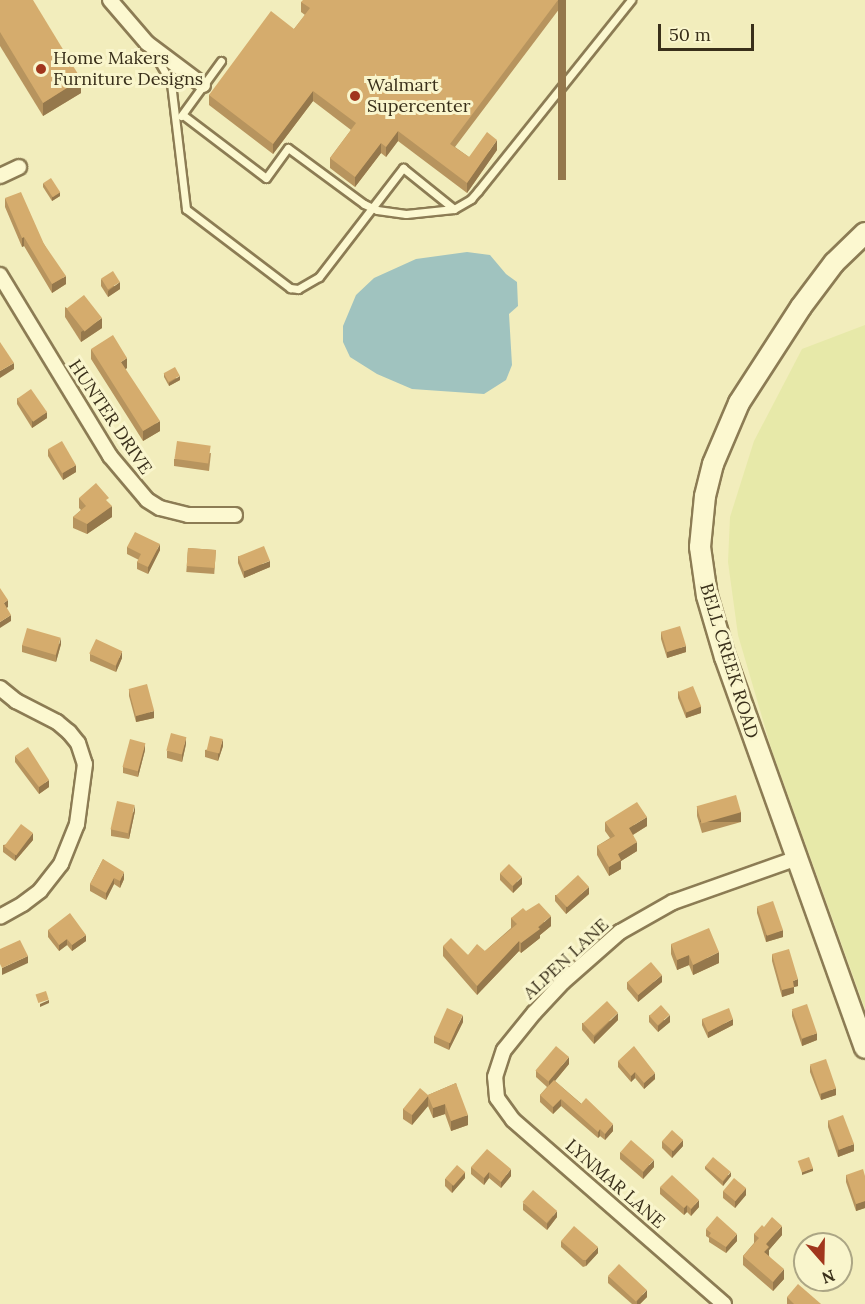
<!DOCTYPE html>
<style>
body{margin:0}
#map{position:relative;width:865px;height:1304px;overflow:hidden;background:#f2edbc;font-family:Lora,serif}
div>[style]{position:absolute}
.farmland>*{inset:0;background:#e7e9a9}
.water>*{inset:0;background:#a0c3bf}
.roads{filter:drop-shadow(2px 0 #8c7c54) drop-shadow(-2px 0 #8c7c54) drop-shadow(0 2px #8c7c54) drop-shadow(0 -2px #8c7c54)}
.lane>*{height:7px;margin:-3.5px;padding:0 3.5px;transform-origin:3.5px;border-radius:3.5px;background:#fcf8d0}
.street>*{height:14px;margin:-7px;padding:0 7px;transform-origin:7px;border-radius:7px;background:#fcf8d0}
.secondary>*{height:20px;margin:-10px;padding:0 10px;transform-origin:10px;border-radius:10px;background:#fcf8d0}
.wall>*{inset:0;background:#b7945e;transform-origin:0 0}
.shaded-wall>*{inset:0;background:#95784c;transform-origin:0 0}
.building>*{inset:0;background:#d5ac6d;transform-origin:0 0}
.dots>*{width:16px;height:16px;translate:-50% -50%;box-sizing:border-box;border:3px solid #f9f5cc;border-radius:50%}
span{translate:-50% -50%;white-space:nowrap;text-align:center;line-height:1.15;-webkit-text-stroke:6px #f9f5cc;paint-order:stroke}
.poi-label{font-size:18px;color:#392f1a}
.left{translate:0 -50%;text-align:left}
.street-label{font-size:18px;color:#392f1a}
.north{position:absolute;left:793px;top:1232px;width:60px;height:60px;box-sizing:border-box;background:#f9f5cc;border:2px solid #aca685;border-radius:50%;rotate:160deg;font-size:16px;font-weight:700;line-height:24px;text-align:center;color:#392f1a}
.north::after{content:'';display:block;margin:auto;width:21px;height:27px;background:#a1361d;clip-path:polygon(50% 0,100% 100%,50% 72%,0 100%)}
.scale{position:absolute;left:658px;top:24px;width:96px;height:27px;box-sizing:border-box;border:3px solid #392f1a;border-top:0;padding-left:8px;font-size:18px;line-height:21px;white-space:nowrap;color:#392f1a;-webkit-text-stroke:4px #f9f5cc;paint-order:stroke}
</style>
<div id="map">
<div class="farmland">
<i style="clip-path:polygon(865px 325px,865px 1009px,772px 751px,738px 635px,728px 562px,730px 517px,754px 441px,802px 349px)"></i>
</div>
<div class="water">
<i style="clip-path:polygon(467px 252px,490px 255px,506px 274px,517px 282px,518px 306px,509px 314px,512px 365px,506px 380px,484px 394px,412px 389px,377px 374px,350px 357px,343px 342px,343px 326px,356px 295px,374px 278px,416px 259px)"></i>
</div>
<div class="roads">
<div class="lane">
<i style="left:155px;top:55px;width:32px;rotate:60deg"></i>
<i style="left:171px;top:83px;width:127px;rotate:83.2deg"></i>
<i style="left:186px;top:209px;width:131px;rotate:37.2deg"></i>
<i style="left:290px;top:288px;width:8px;rotate:7deg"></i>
<i style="left:298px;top:289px;width:24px;rotate:-30deg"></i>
<i style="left:319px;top:277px;width:138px;rotate:-52.4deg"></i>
<i style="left:403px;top:168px;width:65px;rotate:38.8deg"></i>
<i style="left:183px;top:115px;width:104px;rotate:37.2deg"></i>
<i style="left:266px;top:178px;width:37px;rotate:-54deg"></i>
<i style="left:288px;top:148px;width:94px;rotate:36.4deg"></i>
<i style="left:364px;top:204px;width:14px;rotate:25deg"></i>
<i style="left:377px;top:210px;width:29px;rotate:8deg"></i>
<i style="left:406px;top:214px;width:48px;rotate:-5.9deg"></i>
<i style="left:454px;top:209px;width:20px;rotate:-30deg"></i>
<i style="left:471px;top:199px;width:11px;rotate:-49deg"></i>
<i style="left:478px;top:191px;width:245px;rotate:-51.3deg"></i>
<i style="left:181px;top:116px;width:68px;rotate:-54deg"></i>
</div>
<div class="street">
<i style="left:110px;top:0;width:57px;rotate:49.3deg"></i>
<i style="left:147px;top:43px;width:70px;rotate:36.9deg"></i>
<i style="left:0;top:176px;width:21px;rotate:-25deg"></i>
<i style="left:0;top:275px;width:212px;rotate:58.7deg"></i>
<i style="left:110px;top:456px;width:57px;rotate:49.9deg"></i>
<i style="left:147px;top:500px;width:15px;rotate:32deg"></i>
<i style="left:160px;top:508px;width:29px;rotate:14deg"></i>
<i style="left:188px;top:515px;width:47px"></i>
<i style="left:0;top:688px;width:21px;rotate:39deg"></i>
<i style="left:16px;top:701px;width:46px;rotate:27.1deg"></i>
<i style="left:57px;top:722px;width:16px;rotate:40deg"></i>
<i style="left:69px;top:732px;width:14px;rotate:51deg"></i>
<i style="left:78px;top:743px;width:22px;rotate:72deg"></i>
<i style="left:85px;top:764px;width:61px;rotate:97.6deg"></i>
<i style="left:77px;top:824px;width:43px;rotate:111.8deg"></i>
<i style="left:61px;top:864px;width:34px;rotate:128deg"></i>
<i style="left:40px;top:891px;width:21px;rotate:143deg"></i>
<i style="left:23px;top:904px;width:26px;rotate:151deg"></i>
<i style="left:724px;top:1304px;width:280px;rotate:-138.9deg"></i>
<i style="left:513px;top:1120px;width:27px;rotate:-126deg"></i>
<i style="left:497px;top:1098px;width:21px;rotate:-95deg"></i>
<i style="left:495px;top:1077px;width:28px;rotate:-72deg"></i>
<i style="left:504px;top:1050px;width:48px;rotate:-51deg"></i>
<i style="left:534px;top:1013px;width:42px;rotate:-46.9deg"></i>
<i style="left:563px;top:982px;width:76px;rotate:-41.3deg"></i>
<i style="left:620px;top:932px;width:61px;rotate:-29.5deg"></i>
<i style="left:673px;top:902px;width:132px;rotate:-19.5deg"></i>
</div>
<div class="secondary">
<i style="left:865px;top:233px;width:43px;rotate:135.9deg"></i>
<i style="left:834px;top:263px;width:55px;rotate:126.9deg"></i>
<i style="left:801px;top:307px;width:114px;rotate:122.9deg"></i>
<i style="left:739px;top:403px;width:66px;rotate:113.1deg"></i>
<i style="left:713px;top:464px;width:33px;rotate:104deg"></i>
<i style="left:705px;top:496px;width:51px;rotate:95.6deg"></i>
<i style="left:700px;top:547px;width:49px;rotate:81.9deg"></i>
<i style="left:707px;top:596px;width:64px;rotate:73.6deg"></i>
<i style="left:725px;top:657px;width:415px;rotate:70.3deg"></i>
</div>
</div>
<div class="wall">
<i style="clip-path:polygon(0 0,81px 93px,43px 116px,0 46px)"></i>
<i style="clip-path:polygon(566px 0,455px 147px,469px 157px,497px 150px,467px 193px,398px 141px,386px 157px,381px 153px,355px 187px,330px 168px,330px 158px,351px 130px,313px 101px,273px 154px,209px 105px,209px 95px,294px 29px,305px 15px,301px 12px,301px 2px)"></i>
<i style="clip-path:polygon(43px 183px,60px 196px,52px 201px,43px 187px)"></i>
<i style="clip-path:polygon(5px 198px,44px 244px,66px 284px,52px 293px,24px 246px,22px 247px,5px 207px)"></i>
<i style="clip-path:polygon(101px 279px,120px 289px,108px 297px,101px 286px)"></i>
<i style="clip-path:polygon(65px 307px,102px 328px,81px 342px,65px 317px)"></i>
<i style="clip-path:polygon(91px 349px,127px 368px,125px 369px,160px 431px,143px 441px,91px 359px)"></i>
<i style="clip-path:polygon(164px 373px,180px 380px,169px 386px,164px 377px)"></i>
<i style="clip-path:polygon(17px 398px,47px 418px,32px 428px,17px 404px)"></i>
<i style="clip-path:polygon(48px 449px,76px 472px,63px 480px,48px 456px)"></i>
<i style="clip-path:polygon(211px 453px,209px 471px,174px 466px,174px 459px)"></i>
<i style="clip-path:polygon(79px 498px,109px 503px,112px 517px,87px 534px,73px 528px,73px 517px,81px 510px,79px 508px)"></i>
<i style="clip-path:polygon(127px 547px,160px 550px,148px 574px,137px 569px,137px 562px,139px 560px,127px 554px)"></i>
<i style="left:188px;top:548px;width:28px;height:24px;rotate:4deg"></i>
<i style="clip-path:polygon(238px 556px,270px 567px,244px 578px,238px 563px)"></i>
<i style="clip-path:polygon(661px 632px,686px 652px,667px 658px,661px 639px)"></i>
<i style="clip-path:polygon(61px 644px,56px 662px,22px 652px,22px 645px)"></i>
<i style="clip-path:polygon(90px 654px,122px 658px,116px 672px,90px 661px)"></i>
<i style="clip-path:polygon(129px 689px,154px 718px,136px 722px,129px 696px)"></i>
<i style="clip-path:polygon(678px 691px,701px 713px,686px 718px,678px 698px)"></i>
<i style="clip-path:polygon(186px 744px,182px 762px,167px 758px,167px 751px)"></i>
<i style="clip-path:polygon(223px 746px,218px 761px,205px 757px,205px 750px)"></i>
<i style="clip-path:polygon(145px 750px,138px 777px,123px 773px,123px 767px)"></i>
<i style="clip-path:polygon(15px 756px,49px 787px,39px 794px,15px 762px)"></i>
<i style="clip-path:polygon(697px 806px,741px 822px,702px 833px,697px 816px)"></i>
<i style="clip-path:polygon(135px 811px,129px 839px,111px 836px,111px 829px)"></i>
<i style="clip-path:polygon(605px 822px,647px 826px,633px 835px,637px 851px,621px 861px,621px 869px,609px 876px,597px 855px,597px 846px,610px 838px,605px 831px)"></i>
<i style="clip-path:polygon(33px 840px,15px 861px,3px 852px,3px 845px)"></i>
<i style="clip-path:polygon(103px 859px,124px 879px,120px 888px,114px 884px,106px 900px,90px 891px,90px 884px)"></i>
<i style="clip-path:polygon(500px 873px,522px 884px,513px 893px,500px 880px)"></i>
<i style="clip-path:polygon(589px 894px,566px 914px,555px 901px,555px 895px)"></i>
<i style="clip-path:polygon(757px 907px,783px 937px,766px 942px,757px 913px)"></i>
<i style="clip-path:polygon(526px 911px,551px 926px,540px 935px,540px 938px,521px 953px,519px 951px,477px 995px,443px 956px,443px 946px,468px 955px,485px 951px,511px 928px,511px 918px)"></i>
<i style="clip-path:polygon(48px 930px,86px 941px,72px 951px,67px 945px,59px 951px,48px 937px)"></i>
<i style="clip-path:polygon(671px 944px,719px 963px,693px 975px,689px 965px,677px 970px,671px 954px)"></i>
<i style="clip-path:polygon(772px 954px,798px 986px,794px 987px,794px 993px,782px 997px,772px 961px)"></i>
<i style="clip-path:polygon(627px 982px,662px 982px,638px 1002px,627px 989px)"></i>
<i style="clip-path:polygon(792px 1010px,817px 1040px,802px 1046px,792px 1016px)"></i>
<i style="clip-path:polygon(649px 1015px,670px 1022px,658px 1032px,649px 1022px)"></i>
<i style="clip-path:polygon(702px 1019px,733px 1025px,708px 1038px,702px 1025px)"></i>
<i style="clip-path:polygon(618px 1020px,594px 1044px,582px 1030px,582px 1023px)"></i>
<i style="clip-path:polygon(463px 1022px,449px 1050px,434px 1043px,434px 1036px)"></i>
<i style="clip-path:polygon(618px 1061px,655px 1079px,644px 1089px,635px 1078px,631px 1082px,618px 1067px)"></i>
<i style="clip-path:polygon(569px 1064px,555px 1081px,613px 1131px,605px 1140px,600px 1136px,598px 1138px,561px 1106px,553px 1114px,540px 1102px,540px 1095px,547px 1087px,536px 1077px,536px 1071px)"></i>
<i style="clip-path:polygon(810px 1065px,836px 1095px,821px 1100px,810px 1072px)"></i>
<i style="clip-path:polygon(456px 1083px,468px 1125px,451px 1131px,445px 1114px,433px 1118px,428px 1106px,412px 1125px,403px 1119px,403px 1109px,428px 1095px)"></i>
<i style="clip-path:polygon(828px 1120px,854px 1151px,838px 1157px,828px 1127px)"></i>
<i style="clip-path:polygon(662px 1141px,683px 1146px,672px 1158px,662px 1148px)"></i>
<i style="clip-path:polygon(620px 1152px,654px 1167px,643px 1179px,620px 1159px)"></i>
<i style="clip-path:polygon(705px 1166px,731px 1176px,723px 1186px,705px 1169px)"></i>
<i style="clip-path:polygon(471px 1167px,511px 1176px,501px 1188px,489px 1178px,484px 1185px,471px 1174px)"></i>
<i style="clip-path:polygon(846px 1175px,865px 1176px,865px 1208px,856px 1211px,846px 1182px)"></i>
<i style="clip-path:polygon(465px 1178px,452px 1193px,445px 1186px,445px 1179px)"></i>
<i style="clip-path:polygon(660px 1187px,699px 1207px,691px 1216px,687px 1212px,684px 1215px,660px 1194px)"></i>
<i style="clip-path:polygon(723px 1191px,746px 1195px,735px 1208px,723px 1198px)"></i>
<i style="clip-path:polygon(523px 1203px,557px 1217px,547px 1230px,523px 1210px)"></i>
<i style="clip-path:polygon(764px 1227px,782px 1235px,769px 1250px,769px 1256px,784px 1279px,773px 1291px,743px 1265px,743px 1256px,754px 1243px,754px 1234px)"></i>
<i style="clip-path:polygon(706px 1229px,737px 1241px,726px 1253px,709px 1242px,709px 1238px,706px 1236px)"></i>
<i style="clip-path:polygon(561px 1241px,598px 1253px,586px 1266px,583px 1267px,561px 1247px)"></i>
<i style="clip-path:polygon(608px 1276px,647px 1297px,640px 1304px,632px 1304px,608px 1283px)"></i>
<i style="clip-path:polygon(787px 1297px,821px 1304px,787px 1304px)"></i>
</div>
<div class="shaded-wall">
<i style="left:558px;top:0;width:8px;height:180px"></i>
<i style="clip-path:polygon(81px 79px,81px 93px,43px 116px,43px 103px)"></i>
<i style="clip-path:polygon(313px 91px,313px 101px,273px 154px,273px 144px)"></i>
<i style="clip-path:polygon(398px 131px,398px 141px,386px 157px,386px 147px)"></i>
<i style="clip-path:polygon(497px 140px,497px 150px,467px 193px,467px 183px)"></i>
<i style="clip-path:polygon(381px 143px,381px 153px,355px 187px,355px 177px)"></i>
<i style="clip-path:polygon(60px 192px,60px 196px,52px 201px,52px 197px)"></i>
<i style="clip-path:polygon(24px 237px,24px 246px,22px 247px,22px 238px)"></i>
<i style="clip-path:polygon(66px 276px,66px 284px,52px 293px,52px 284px)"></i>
<i style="clip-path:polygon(120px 282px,120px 289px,108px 297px,108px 291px)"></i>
<i style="clip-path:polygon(102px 318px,102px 328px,81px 342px,81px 332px)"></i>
<i style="clip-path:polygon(127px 358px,127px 368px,121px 372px,121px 362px)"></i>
<i style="clip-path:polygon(14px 363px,14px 369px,0 378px,0 371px)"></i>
<i style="clip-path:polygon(180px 376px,180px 380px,169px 386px,169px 383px)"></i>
<i style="clip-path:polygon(47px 412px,47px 418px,32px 428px,32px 421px)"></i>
<i style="clip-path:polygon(160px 421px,160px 431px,143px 441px,143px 431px)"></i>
<i style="clip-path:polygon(76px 465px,76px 472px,63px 480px,63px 473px)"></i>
<i style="clip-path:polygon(112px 506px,112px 517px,87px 534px,87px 524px)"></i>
<i style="clip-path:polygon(160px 544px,160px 550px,148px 574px,148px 567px)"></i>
<i style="clip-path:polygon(270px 561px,270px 567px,244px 578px,244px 571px)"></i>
<i style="clip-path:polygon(8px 600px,8px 607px,4px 610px,4px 603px)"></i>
<i style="clip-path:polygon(11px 615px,11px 621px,0 628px,0 622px)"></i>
<i style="clip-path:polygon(61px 638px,61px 644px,56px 662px,56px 655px)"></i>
<i style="clip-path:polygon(686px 646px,686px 652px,667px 658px,667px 652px)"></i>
<i style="clip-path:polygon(122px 651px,122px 658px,116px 672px,116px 666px)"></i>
<i style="clip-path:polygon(701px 706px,701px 713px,686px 718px,686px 711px)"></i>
<i style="clip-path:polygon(154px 711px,154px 718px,136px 722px,136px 716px)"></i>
<i style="clip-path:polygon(186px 737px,186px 744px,182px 762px,182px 755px)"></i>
<i style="clip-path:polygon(223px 739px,223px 746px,218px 761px,218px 754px)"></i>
<i style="clip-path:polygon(145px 743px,145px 750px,138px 777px,138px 770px)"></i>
<i style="clip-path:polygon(49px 780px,49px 787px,39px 794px,39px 787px)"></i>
<i style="clip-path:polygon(135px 805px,135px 811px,129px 839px,129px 833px)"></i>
<i style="left:741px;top:812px;width:10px;height:41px;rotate:90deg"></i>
<i style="clip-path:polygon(647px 817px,647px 826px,629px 837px,629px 828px)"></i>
<i style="clip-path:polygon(33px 833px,33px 840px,15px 861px,15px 854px)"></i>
<i style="clip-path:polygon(637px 842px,637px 851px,621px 861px,621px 869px,609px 876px,609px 867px,618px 854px)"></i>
<i style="clip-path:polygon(124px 872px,124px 879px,120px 888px,120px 881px)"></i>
<i style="clip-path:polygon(522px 877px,522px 884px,513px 893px,513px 886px)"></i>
<i style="clip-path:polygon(114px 878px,114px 884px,106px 900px,106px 893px)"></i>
<i style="clip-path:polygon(589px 887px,589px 894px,566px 914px,566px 907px)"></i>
<i style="clip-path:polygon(551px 916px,551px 926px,540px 935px,540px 938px,521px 953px,521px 943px)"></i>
<i style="clip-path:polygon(783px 930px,783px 937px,766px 942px,766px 935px)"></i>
<i style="clip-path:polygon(86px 935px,86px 941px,72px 951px,72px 945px)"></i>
<i style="clip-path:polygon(67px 939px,67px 945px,59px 951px,59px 945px)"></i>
<i style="clip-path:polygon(519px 941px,519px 951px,477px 995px,477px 986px)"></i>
<i style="clip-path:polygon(719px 952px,719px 963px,693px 975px,693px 965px)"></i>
<i style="clip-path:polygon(689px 955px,689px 965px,677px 970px,677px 960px)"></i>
<i style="clip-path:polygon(28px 956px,28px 963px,2px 975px,2px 968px)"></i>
<i style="clip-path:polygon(662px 975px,662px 982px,638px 1002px,638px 995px)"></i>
<i style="clip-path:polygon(798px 979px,798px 986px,794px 987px,794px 993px,782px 997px,782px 990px,793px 981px)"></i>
<i style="clip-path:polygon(49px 1000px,49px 1003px,40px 1007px,40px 1004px)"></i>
<i style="clip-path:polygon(618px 1013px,618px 1020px,594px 1044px,594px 1037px)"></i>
<i style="clip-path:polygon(463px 1015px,463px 1022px,449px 1050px,449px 1043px)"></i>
<i style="clip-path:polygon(670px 1015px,670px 1022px,658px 1032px,658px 1026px)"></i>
<i style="clip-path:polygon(733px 1019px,733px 1025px,708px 1038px,708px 1032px)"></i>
<i style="clip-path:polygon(817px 1033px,817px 1040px,802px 1046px,802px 1039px)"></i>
<i style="clip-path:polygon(569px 1057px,569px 1064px,549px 1088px,549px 1081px)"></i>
<i style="clip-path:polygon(635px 1072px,635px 1078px,631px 1082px,631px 1076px)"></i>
<i style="clip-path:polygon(655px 1073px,655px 1079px,644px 1089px,644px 1083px)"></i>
<i style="clip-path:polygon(836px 1088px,836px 1095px,821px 1100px,821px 1094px)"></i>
<i style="clip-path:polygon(428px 1096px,428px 1106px,412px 1125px,412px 1115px)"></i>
<i style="clip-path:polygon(561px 1099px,561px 1106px,553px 1114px,553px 1107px)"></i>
<i style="clip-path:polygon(445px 1104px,445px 1114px,433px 1118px,433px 1108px)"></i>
<i style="clip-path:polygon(468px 1115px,468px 1125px,451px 1131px,451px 1121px)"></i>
<i style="clip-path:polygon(613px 1124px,613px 1131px,605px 1140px,605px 1134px)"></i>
<i style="clip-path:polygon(600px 1129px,600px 1136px,598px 1138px,598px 1132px)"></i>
<i style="clip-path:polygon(683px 1140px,683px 1146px,672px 1158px,672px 1151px)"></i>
<i style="clip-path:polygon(854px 1144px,854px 1151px,838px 1157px,838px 1150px)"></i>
<i style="clip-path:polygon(654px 1160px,654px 1167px,643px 1179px,643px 1172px)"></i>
<i style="clip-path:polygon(813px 1168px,813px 1171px,802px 1175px,802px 1172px)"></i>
<i style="clip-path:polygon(511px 1169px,511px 1176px,501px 1188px,501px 1182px)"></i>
<i style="clip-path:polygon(465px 1172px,465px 1178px,452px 1193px,452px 1186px)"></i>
<i style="clip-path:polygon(489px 1172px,489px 1178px,484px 1185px,484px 1178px)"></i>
<i style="clip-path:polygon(731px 1172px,731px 1176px,723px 1186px,723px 1182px)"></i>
<i style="clip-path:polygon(746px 1188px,746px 1195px,735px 1208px,735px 1201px)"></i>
<i style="clip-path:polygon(699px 1200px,699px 1207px,691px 1216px,691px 1209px)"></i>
<i style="clip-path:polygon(865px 1201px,865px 1208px,856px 1211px,856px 1204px)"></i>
<i style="clip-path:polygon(687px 1205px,687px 1212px,684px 1215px,684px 1208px)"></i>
<i style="clip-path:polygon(557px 1211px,557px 1217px,547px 1230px,547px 1224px)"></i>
<i style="clip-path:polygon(782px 1226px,782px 1235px,769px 1250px,769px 1256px,764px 1252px,766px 1244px)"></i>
<i style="clip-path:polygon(737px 1234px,737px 1241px,726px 1253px,726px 1247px)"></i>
<i style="clip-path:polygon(598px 1247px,598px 1253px,586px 1266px,586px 1260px)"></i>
<i style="clip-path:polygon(784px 1269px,784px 1279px,773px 1291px,773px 1282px)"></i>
<i style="clip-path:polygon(647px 1290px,647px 1297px,640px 1304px,637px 1304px,637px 1301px)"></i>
</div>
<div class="building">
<i style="clip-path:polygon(0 0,33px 0,81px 79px,43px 103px,0 32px)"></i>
<i style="clip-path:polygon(303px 0,558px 0,450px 144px,469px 157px,487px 132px,497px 140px,467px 183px,398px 131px,386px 147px,381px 143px,355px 177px,330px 158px,356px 123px,313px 91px,273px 144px,209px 95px,271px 11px,294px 29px,310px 8px,301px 2px)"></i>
<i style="left:51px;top:178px;width:17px;height:9px;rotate:57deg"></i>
<i style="clip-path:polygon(21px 192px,44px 244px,66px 276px,52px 284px,24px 237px,22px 238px,5px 198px)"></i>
<i style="left:113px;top:271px;width:13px;height:14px;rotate:58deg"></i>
<i style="left:84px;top:295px;width:29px;height:22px;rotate:52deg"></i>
<i style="clip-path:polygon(113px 335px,127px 358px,121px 362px,160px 421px,143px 431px,91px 349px)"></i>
<i style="clip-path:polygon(0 342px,14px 363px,0 371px)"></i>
<i style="left:175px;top:367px;width:10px;height:13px;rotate:61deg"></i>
<i style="left:31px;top:389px;width:28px;height:17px;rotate:55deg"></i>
<i style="left:62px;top:441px;width:28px;height:16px;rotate:60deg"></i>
<i style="left:177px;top:441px;width:34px;height:18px;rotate:8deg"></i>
<i style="clip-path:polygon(96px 483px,109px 498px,106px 500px,112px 506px,87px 524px,73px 517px,86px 506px,79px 498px)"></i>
<i style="clip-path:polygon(135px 532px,160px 544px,148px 567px,137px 562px,141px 554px,127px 547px)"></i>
<i style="left:264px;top:546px;width:16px;height:28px;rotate:68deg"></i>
<i style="left:188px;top:548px;width:28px;height:18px;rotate:4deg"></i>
<i style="clip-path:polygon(0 588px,8px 600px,4px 603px,11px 615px,0 622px)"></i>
<i style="left:680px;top:626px;width:21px;height:20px;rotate:73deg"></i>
<i style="left:27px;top:628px;width:35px;height:18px;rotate:16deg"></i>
<i style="left:96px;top:639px;width:29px;height:16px;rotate:25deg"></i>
<i style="left:147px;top:684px;width:28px;height:19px;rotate:75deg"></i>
<i style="left:693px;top:686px;width:22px;height:16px;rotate:68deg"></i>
<i style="left:171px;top:733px;width:16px;height:18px;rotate:15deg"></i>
<i style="left:210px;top:736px;width:13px;height:15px;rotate:13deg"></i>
<i style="left:130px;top:739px;width:16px;height:29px;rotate:15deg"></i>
<i style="clip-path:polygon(28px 747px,49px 780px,39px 787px,15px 756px)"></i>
<i style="left:736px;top:795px;width:18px;height:41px;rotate:74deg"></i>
<i style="left:117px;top:801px;width:18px;height:29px;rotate:13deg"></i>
<i style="clip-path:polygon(637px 802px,647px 817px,629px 828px,637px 842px,618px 854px,621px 860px,609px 867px,597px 846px,615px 836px,605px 822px)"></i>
<i style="left:21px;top:824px;width:15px;height:28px;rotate:37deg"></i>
<i style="clip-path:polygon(103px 859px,124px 872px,120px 881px,114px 878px,106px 893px,90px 884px)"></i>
<i style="left:509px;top:864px;width:18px;height:13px;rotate:45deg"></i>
<i style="left:578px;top:875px;width:16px;height:30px;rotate:47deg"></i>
<i style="left:773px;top:901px;width:31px;height:17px;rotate:71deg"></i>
<i style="clip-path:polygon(539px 903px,551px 916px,538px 927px,540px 929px,521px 943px,519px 941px,477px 986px,443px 946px,451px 938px,468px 955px,477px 944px,485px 951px,517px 924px,511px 918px,523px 908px,526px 911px)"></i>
<i style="clip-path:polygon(70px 913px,86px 935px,72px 945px,67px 939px,59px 945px,48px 930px)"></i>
<i style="clip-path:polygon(709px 928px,719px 952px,693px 965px,689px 955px,677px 960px,671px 944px)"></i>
<i style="clip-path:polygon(20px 940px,28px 956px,2px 968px,0 964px,0 949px)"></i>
<i style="clip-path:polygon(789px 949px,798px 979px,793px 981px,794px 987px,782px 990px,772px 954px)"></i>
<i style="left:651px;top:962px;width:17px;height:31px;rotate:50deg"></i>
<i style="left:46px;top:991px;width:9px;height:11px;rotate:72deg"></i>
<i style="left:607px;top:1001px;width:16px;height:33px;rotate:47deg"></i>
<i style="left:807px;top:1004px;width:31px;height:16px;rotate:71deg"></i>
<i style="left:661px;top:1005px;width:13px;height:16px;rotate:48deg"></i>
<i style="left:447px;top:1008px;width:17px;height:31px;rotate:24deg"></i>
<i style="clip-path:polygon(729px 1008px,733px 1019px,708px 1032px,702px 1019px)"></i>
<i style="left:556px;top:1046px;width:17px;height:32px;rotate:40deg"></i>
<i style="clip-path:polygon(634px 1046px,655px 1073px,644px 1083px,635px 1072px,631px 1076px,618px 1061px)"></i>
<i style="left:826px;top:1059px;width:31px;height:17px;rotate:71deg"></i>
<i style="clip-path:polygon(554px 1080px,581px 1104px,586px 1098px,613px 1124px,605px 1134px,600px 1129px,598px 1132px,561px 1099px,553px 1107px,540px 1095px)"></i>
<i style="clip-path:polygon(456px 1083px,468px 1115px,451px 1121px,445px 1104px,433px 1108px,428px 1096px,412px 1115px,403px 1109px,420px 1088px,428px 1095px)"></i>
<i style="left:843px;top:1115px;width:31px;height:16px;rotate:69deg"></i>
<i style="left:672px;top:1130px;width:15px;height:15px;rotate:42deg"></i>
<i style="left:631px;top:1140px;width:30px;height:16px;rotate:41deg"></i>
<i style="clip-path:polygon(487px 1149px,511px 1169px,501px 1182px,489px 1172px,484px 1178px,471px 1167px)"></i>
<i style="left:713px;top:1157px;width:23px;height:12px;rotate:40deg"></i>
<i style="left:809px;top:1157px;width:12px;height:12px;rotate:70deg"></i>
<i style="left:457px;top:1165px;width:11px;height:18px;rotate:41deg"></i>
<i style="clip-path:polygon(863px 1169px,865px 1176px,865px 1201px,856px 1204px,846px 1175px)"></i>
<i style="clip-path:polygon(672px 1175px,699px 1200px,691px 1209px,687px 1205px,684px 1208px,660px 1187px)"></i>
<i style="left:734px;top:1178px;width:16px;height:17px;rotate:40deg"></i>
<i style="left:533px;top:1190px;width:32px;height:16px;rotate:41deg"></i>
<i style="clip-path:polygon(717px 1216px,737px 1234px,726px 1247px,709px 1236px,711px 1233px,706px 1229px)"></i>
<i style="clip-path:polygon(772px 1217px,782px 1226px,766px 1244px,769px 1247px,764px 1252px,784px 1269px,773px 1282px,743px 1256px,759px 1238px,754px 1234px,762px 1225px,764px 1227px)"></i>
<i style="clip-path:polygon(574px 1226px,598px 1247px,586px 1260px,583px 1260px,561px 1241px)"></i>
<i style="left:619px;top:1264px;width:38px;height:16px;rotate:43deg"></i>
<i style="clip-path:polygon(798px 1284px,821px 1304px,794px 1304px,787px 1297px)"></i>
</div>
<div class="dots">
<i style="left:41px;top:69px;background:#a1361d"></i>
<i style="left:355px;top:96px;background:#a1361d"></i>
</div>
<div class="poi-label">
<span class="left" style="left:53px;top:69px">Home Makers<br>Furniture Designs</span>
<span class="left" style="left:367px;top:96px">Walmart<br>Supercenter</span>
</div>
<div class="street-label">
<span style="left:110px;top:417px;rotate:56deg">HUNTER DRIVE</span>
<span style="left:729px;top:661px;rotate:73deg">BELL CREEK ROAD</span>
<span style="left:566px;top:959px;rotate:-43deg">ALPEN LANE</span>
<span style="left:615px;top:1184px;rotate:41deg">LYNMAR LANE</span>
</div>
<div class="north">N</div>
<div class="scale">50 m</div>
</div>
